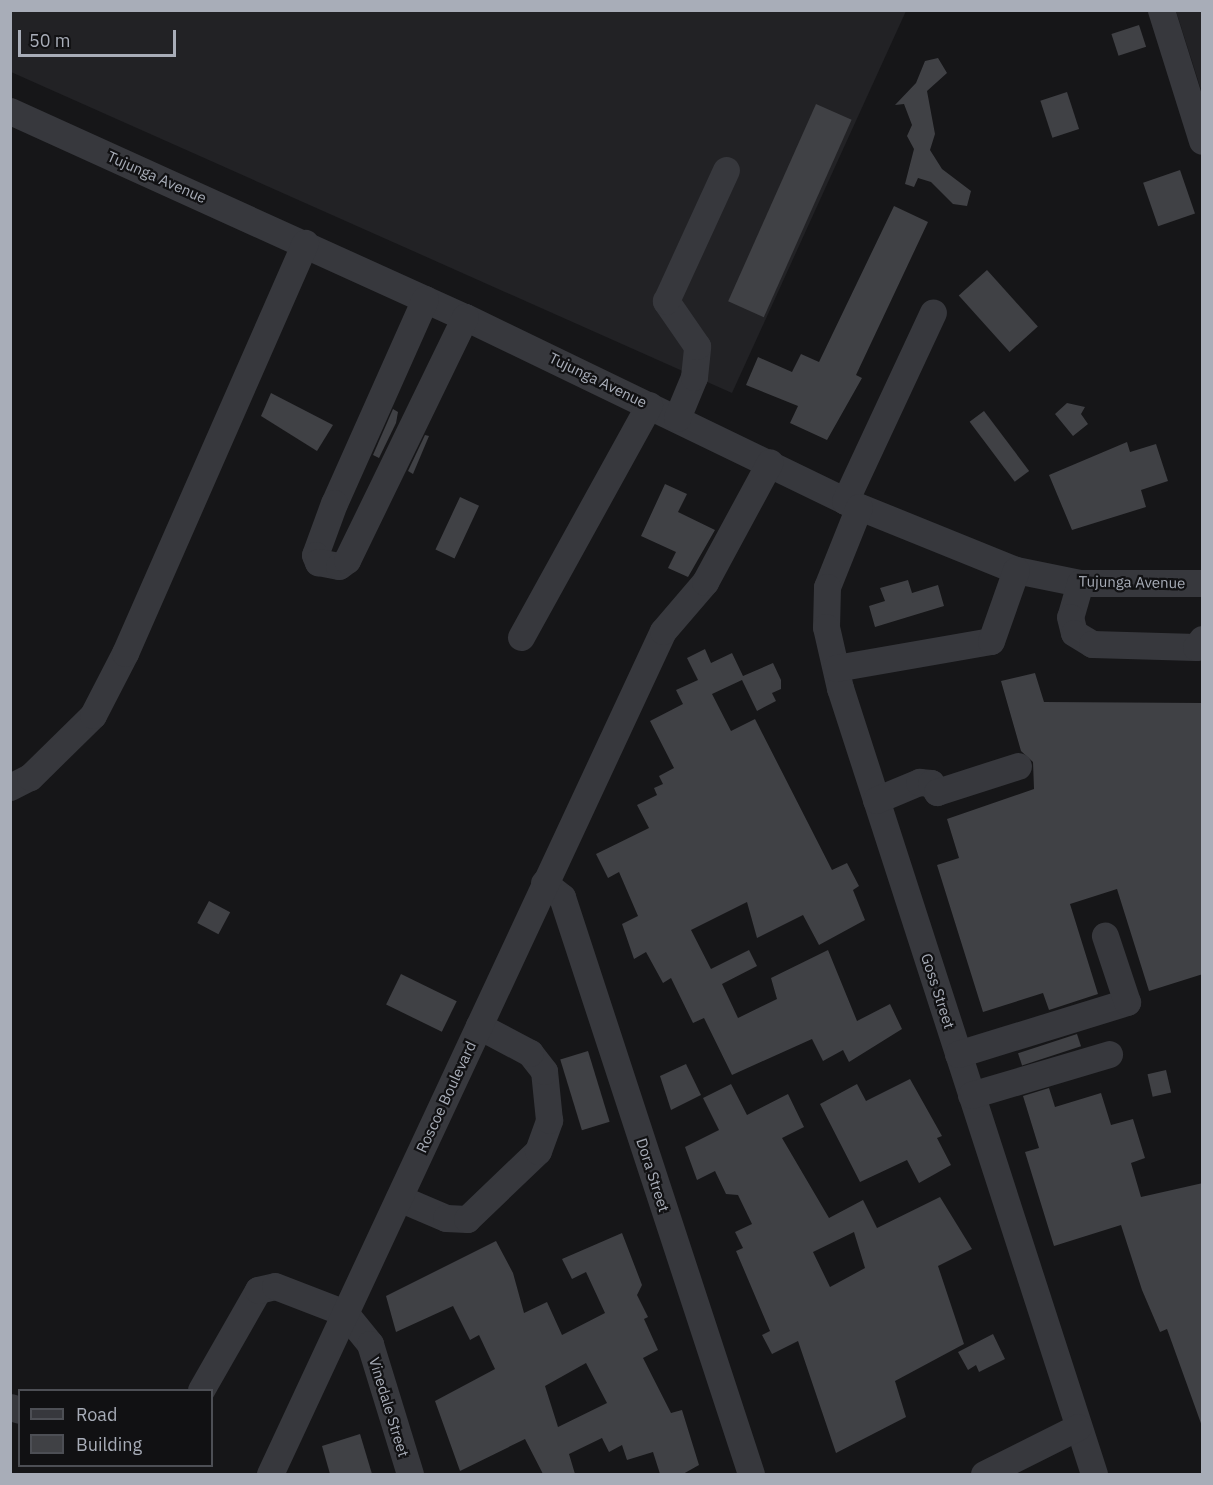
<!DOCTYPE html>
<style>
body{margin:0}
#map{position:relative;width:1213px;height:1485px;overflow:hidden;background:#161618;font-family:"IBM Plex Sans",sans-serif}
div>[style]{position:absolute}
.built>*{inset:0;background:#222225}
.building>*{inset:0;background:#404145;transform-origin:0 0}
.minor>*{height:27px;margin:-13.5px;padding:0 13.5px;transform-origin:13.5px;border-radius:13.5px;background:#37383d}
span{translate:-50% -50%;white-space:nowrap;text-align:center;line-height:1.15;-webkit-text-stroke:4.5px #111113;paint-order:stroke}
.street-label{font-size:15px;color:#a8adb8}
.frame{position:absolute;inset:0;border:12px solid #a8adb8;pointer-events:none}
.legend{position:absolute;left:18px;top:1389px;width:195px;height:78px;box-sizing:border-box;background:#111113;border:2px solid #4d4f55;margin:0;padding:8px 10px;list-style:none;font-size:18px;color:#a8adb8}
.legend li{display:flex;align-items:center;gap:12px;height:30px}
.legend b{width:30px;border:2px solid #4d4f55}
.scale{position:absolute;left:18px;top:30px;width:158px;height:27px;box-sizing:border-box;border:3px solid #a8adb8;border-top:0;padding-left:8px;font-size:18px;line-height:21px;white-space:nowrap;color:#a8adb8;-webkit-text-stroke:4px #111113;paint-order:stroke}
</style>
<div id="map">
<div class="built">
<i style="clip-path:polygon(11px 11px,906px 11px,732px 393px,11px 72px)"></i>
<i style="clip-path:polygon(1176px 11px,1202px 11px,1202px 93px)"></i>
</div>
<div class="building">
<i style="left:1139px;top:25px;width:23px;height:29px;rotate:72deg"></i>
<i style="clip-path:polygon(938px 58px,947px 73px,927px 91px,935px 134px,930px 150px,942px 169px,971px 191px,967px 206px,953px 204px,931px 182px,918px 178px,914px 187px,905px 184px,914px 149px,907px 136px,912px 125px,904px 104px,895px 105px,916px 83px,925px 61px)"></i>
<i style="left:1067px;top:92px;width:39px;height:28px;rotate:72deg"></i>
<i style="left:816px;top:104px;width:39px;height:216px;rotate:24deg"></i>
<i style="left:1180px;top:170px;width:46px;height:39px;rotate:71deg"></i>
<i style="clip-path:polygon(894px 206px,928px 222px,856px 375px,862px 378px,827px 440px,790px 423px,798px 406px,746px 385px,758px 357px,792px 372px,801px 354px,819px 362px)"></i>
<i style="left:987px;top:270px;width:76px;height:38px;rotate:48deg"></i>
<i style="clip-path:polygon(271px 393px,333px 425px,317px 451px,261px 416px)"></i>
<i style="clip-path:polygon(1067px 403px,1085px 407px,1081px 414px,1088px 424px,1073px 436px,1055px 414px)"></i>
<i style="clip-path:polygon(393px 409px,398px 412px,396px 423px,379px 458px,373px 455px)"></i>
<i style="left:984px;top:411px;width:75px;height:18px;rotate:53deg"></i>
<i style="clip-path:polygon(425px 435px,429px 436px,413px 474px,408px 471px)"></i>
<i style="clip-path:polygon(1127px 442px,1130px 452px,1156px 444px,1168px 481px,1141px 490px,1146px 507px,1072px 530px,1049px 475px)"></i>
<i style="clip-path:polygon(665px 484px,687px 494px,678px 512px,715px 530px,688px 577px,668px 568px,676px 552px,641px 536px)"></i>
<i style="left:460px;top:497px;width:21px;height:58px;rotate:25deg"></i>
<i style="clip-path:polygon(908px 580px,912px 593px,938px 585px,944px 606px,875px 627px,869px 606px,885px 601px,880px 588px)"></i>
<i style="clip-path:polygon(705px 649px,711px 663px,732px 653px,743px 676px,773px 663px,781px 680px,781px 689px,772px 693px,776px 701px,757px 711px,742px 680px,712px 694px,731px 731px,755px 719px,832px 870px,847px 863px,859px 886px,853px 890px,865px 920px,819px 945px,803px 915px,757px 938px,747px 902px,691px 930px,711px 969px,749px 950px,757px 966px,722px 984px,738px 1018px,777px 999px,771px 978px,828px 950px,857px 1021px,890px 1004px,902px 1029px,849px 1062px,843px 1050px,823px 1061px,812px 1039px,732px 1075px,704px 1018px,693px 1023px,671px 978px,663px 983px,646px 952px,634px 959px,622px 924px,638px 916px,619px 872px,608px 878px,596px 854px,649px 828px,637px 805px,657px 795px,654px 788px,663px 784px,659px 776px,674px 768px,650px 721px,683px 704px,676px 690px,698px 680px,687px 658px)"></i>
<i style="clip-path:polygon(1035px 673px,1044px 702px,1203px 703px,1203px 974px,1149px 991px,1117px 889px,1070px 904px,1098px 994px,1049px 1010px,1043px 993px,983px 1012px,937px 865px,959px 858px,947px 819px,1034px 789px,1033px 762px,1021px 751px,1001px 681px)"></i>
<i style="left:209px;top:901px;width:24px;height:25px;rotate:28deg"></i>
<i style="left:401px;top:974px;width:62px;height:34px;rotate:26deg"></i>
<i style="left:1077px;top:1034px;width:13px;height:62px;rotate:72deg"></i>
<i style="left:588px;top:1051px;width:74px;height:29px;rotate:73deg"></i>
<i style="clip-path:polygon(686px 1064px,701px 1095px,671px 1110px,660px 1076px)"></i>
<i style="left:1166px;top:1070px;width:23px;height:19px;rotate:77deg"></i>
<i style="clip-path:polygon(910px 1079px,942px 1136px,937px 1138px,951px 1165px,919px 1183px,907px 1160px,860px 1182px,820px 1104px,857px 1084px,866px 1101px)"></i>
<i style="clip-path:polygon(evenodd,731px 1084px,747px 1115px,788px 1094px,804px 1127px,782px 1138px,829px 1218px,863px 1200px,877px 1228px,940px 1197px,972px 1249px,938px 1266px,964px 1344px,895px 1381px,906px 1417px,836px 1453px,798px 1341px,772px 1354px,762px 1335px,770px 1331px,736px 1251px,743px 1248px,735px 1232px,752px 1224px,738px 1195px,726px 1194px,715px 1171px,697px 1180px,685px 1147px,719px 1130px,703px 1098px,731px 1084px,854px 1232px,865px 1268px,830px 1287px,813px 1252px,854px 1232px)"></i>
<i style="clip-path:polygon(1049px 1088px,1055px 1107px,1101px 1093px,1111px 1125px,1133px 1119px,1145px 1158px,1131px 1163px,1141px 1197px,1203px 1183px,1203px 1429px,1167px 1329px,1160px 1332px,1142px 1290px,1121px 1225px,1054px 1246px,1025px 1152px,1039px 1148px,1023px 1096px)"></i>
<i style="clip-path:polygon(evenodd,622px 1233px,642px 1285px,637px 1295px,648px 1317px,644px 1319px,658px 1350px,643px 1358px,671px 1413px,682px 1410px,699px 1465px,683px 1474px,660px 1474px,653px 1452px,627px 1460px,622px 1445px,609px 1452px,602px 1438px,569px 1454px,575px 1474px,543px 1474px,525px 1439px,460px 1471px,435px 1401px,495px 1369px,479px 1335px,470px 1340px,453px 1306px,396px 1332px,386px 1296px,496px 1241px,513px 1273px,524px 1313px,547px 1302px,562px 1335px,605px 1313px,586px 1272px,572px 1279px,562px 1259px,622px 1233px,586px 1363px,607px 1403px,558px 1427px,545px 1386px,586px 1363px)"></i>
<i style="clip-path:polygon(993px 1334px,1005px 1359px,979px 1372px,976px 1365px,968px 1370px,958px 1352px)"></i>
<i style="clip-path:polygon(360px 1434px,372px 1474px,330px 1474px,322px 1446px)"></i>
</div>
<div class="minor">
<i style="left:1161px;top:10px;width:137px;rotate:72.6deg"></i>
<i style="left:10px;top:111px;width:499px;rotate:24.4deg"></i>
<i style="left:465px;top:317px;width:422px;rotate:25.8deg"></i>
<i style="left:845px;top:501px;width:184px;rotate:22deg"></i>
<i style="left:1016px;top:570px;width:65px;rotate:11.5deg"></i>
<i style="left:1080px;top:583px;width:122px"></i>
<i style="left:425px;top:299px;width:223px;rotate:114deg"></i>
<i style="left:334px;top:503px;width:55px;rotate:110.1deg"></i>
<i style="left:315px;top:555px;width:8px;rotate:67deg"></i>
<i style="left:318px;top:562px;width:21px;rotate:11deg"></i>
<i style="left:339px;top:566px;width:10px;rotate:-37deg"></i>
<i style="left:347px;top:560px;width:270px;rotate:-64.1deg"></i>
<i style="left:677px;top:418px;width:44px;rotate:-67.5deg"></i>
<i style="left:694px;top:377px;width:31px;rotate:-84deg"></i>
<i style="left:697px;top:346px;width:55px;rotate:-124.6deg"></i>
<i style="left:666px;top:301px;width:144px;rotate:-65.4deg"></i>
<i style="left:845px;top:501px;width:208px;rotate:-65deg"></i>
<i style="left:859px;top:507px;width:86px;rotate:111.8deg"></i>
<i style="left:827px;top:587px;width:40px;rotate:91.4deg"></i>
<i style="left:826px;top:627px;width:63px;rotate:77.1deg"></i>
<i style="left:840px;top:688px;width:826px;rotate:72.09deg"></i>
<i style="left:1080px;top:583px;width:35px;rotate:106deg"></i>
<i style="left:1070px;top:617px;width:16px;rotate:76deg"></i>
<i style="left:1074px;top:633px;width:21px;rotate:31deg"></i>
<i style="left:1092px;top:644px;width:104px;rotate:1.7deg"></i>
<i style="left:1196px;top:647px;width:10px;rotate:-53deg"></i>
<i style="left:521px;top:637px;width:265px;rotate:-61.1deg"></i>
<i style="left:836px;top:668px;width:157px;rotate:-9.9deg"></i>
<i style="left:991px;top:641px;width:75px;rotate:-70.6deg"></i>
<i style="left:10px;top:787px;width:22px;rotate:-27deg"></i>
<i style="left:30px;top:777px;width:88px;rotate:-44.5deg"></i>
<i style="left:93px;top:715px;width:70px;rotate:-62.7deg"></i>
<i style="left:125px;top:653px;width:448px;rotate:-66.3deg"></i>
<i style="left:876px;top:800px;width:47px;rotate:-22.7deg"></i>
<i style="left:919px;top:782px;width:12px;rotate:5deg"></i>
<i style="left:931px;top:783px;width:11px;rotate:56deg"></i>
<i style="left:937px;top:792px;width:85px;rotate:-17.8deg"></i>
<i style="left:544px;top:883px;width:23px;rotate:38deg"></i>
<i style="left:562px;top:897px;width:607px;rotate:71.86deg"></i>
<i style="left:958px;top:1054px;width:177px;rotate:-17.1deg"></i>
<i style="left:1127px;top:1002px;width:70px;rotate:-108.4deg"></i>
<i style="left:971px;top:1095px;width:144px;rotate:-16.5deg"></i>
<i style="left:399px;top:1198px;width:51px;rotate:23.1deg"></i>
<i style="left:446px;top:1218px;width:21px;rotate:3deg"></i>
<i style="left:467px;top:1219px;width:98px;rotate:-43.8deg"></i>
<i style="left:538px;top:1151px;width:33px;rotate:-70deg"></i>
<i style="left:549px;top:1120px;width:49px;rotate:-95.8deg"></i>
<i style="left:544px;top:1071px;width:23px;rotate:-128deg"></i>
<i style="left:530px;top:1053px;width:58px;rotate:-152.1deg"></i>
<i style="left:201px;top:1390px;width:115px;rotate:-60.3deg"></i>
<i style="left:258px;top:1290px;width:17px;rotate:-13deg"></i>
<i style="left:275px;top:1286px;width:75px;rotate:21.1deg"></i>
<i style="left:345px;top:1313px;width:40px;rotate:51deg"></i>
<i style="left:370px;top:1344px;width:136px;rotate:72.9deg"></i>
<i style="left:10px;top:1407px;width:10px;rotate:17deg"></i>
<i style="left:270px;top:1474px;width:930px;rotate:-65.01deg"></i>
<i style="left:663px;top:631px;width:65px;rotate:-49.4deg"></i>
<i style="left:705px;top:582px;width:136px;rotate:-61.6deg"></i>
<i style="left:984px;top:1474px;width:105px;rotate:-26.6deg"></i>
</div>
<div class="street-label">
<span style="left:157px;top:177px;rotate:24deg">Tujunga Avenue</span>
<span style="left:598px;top:380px;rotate:26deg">Tujunga Avenue</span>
<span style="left:1132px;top:582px;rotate:1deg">Tujunga Avenue</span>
<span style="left:938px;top:991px;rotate:72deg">Goss Street</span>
<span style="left:446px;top:1097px;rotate:-65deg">Roscoe Boulevard</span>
<span style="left:653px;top:1175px;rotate:72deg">Dora Street</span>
<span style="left:389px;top:1407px;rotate:73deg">Vinedale Street</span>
</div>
<div class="frame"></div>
<ul class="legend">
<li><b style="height:8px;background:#37383d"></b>Road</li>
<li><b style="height:16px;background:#404145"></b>Building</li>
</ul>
<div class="scale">50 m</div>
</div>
